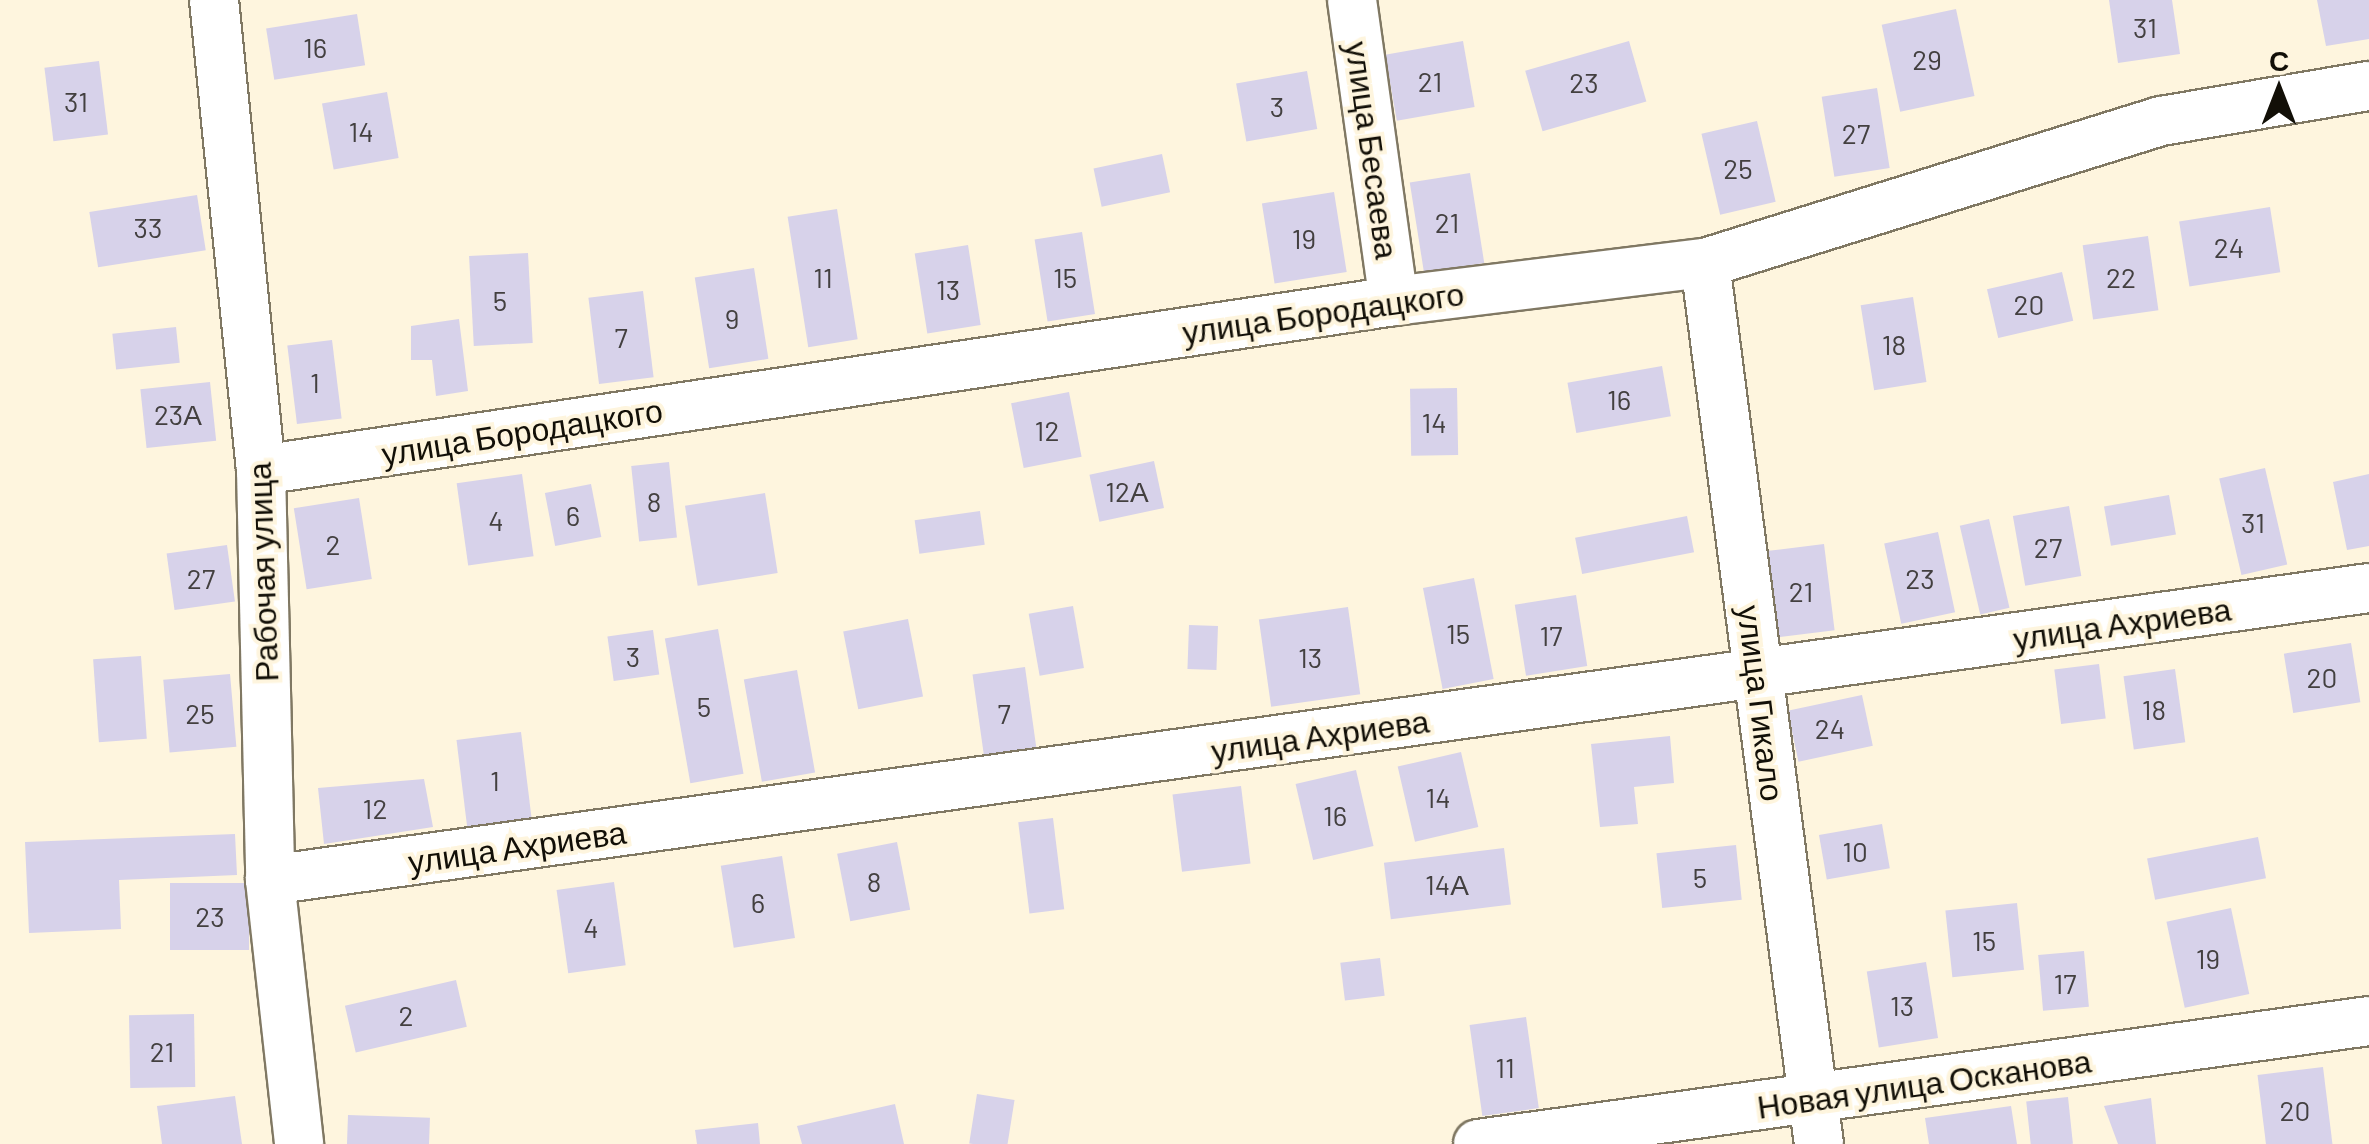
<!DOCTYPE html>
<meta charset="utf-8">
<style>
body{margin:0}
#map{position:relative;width:2369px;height:1144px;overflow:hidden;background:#fef5de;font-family:Barlow,sans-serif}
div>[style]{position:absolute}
.building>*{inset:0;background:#d7d2ea;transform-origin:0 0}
.roads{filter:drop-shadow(2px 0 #807863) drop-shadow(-2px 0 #807863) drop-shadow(0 2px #807863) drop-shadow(0 -2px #807863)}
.minor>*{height:48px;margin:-24px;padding:0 24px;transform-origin:24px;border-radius:24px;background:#fff}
span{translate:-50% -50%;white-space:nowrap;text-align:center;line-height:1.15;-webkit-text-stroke:8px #fef5de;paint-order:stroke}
.number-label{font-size:28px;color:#434040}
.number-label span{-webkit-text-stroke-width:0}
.street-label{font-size:32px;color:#120f07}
.north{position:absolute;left:2229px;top:40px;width:100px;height:100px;-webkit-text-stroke:8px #fef5de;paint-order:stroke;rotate:0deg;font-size:28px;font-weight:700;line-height:40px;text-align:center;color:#120f07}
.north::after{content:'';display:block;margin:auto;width:35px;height:45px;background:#120f07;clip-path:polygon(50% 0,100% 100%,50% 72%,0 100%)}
</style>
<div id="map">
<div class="building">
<i style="clip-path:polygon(2109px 0,2172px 0,2180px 54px,2118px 63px)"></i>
<i style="clip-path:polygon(2317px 0,2369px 0,2369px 39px,2326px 46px)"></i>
<i style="left:1956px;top:9px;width:89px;height:76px;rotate:78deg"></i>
<i style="left:357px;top:14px;width:52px;height:92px;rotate:81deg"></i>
<i style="left:1463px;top:41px;width:67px;height:79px;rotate:80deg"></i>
<i style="left:1629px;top:41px;width:63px;height:108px;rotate:74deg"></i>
<i style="left:99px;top:61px;width:74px;height:55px;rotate:83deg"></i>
<i style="left:1307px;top:71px;width:59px;height:72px;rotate:80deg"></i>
<i style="left:1877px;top:88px;width:81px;height:56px;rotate:81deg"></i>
<i style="left:387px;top:92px;width:67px;height:66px;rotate:80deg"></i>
<i style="left:1757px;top:121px;width:83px;height:57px;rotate:77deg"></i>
<i style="left:1162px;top:154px;width:39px;height:70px;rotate:78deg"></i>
<i style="left:1470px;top:173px;width:91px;height:61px;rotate:81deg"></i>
<i style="left:1334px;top:192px;width:81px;height:73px;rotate:81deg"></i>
<i style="left:197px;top:195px;width:56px;height:109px;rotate:81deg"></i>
<i style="left:2270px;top:207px;width:66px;height:92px;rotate:81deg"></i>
<i style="left:837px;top:209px;width:132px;height:50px;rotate:81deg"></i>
<i style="left:1082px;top:232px;width:83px;height:48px;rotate:81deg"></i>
<i style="left:2148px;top:236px;width:75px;height:66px;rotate:82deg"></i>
<i style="left:968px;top:245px;width:81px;height:54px;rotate:81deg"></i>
<i style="left:528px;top:253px;width:90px;height:59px;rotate:87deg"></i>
<i style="left:754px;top:268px;width:92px;height:60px;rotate:81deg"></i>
<i style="left:2062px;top:272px;width:50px;height:77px;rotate:77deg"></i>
<i style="left:643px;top:291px;width:87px;height:55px;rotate:83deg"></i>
<i style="left:1913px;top:297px;width:86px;height:53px;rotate:81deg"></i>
<i style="clip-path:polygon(459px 319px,468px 391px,436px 396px,432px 360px,411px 360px,411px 326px)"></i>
<i style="left:176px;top:327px;width:36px;height:64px;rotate:84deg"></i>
<i style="left:332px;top:340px;width:79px;height:45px;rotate:83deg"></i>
<i style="left:1662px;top:366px;width:51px;height:96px;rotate:80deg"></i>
<i style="left:210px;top:382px;width:59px;height:70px;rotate:84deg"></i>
<i style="left:1457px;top:388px;width:67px;height:47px;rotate:89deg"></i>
<i style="left:1069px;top:392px;width:66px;height:59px;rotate:79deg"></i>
<i style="left:1154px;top:461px;width:48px;height:66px;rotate:78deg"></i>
<i style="left:669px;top:462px;width:76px;height:38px;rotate:84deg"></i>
<i style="left:2265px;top:468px;width:99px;height:47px;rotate:77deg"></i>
<i style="left:522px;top:474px;width:83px;height:66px;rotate:82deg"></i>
<i style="clip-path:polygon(2369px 474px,2369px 546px,2347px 550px,2333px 482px)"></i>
<i style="left:591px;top:484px;width:54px;height:47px;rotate:79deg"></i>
<i style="left:765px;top:493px;width:81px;height:81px;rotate:81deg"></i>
<i style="left:2169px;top:495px;width:40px;height:66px;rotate:80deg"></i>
<i style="left:359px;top:498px;width:82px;height:66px;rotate:81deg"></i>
<i style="left:2069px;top:506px;width:71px;height:57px;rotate:80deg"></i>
<i style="left:980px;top:511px;width:34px;height:66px;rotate:82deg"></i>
<i style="left:1687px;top:516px;width:37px;height:114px;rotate:79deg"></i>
<i style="left:1989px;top:519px;width:91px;height:30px;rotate:77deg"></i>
<i style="left:1938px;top:532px;width:82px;height:55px;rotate:78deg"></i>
<i style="left:1824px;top:544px;width:87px;height:58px;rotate:83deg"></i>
<i style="left:227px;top:545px;width:57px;height:61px;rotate:82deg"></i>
<i style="left:1474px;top:578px;width:103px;height:52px;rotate:79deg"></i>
<i style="left:1576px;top:595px;width:72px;height:62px;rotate:81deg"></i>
<i style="left:1073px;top:606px;width:63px;height:45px;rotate:80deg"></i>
<i style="left:1348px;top:607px;width:88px;height:90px;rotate:82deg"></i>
<i style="left:908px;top:619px;width:79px;height:66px;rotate:79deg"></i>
<i style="left:1189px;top:625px;width:29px;height:44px;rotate:2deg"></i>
<i style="left:718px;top:629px;width:147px;height:54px;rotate:80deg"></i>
<i style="left:653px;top:630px;width:45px;height:46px;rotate:82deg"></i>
<i style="left:2351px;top:643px;width:60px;height:68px;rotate:81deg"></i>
<i style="left:141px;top:656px;width:83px;height:48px;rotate:86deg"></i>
<i style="left:2099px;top:664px;width:55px;height:45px;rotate:83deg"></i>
<i style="left:1025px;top:667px;width:86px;height:53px;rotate:82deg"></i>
<i style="left:2175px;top:669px;width:74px;height:52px;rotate:82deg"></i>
<i style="left:797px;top:670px;width:104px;height:54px;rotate:80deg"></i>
<i style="left:230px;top:674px;width:73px;height:67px;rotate:85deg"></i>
<i style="left:1862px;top:695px;width:52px;height:76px;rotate:78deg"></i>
<i style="left:521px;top:732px;width:89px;height:65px;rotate:83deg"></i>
<i style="clip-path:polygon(1670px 736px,1674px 783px,1634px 787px,1638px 824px,1600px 827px,1591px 744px)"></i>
<i style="left:1461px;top:752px;width:77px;height:65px;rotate:77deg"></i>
<i style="left:1356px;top:770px;width:78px;height:62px;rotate:77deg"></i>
<i style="clip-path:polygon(424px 779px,433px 827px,324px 844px,318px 788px)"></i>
<i style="left:1241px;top:786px;width:78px;height:69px;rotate:83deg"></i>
<i style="left:1053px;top:818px;width:92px;height:35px;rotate:83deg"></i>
<i style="left:1882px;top:824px;width:45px;height:64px;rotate:80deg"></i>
<i style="clip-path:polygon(235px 834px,237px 875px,119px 880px,121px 929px,29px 933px,25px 842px)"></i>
<i style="left:2258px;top:837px;width:42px;height:113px;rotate:79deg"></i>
<i style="left:897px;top:842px;width:69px;height:61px;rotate:79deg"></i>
<i style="left:1736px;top:845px;width:55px;height:80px;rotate:84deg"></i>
<i style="left:1504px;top:848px;width:57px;height:121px;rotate:83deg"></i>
<i style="left:782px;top:856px;width:83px;height:62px;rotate:81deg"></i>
<i style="left:614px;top:882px;width:84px;height:58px;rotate:82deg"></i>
<i style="left:170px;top:883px;width:79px;height:67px"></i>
<i style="left:2017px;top:903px;width:67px;height:72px;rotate:84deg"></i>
<i style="left:2231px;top:908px;width:88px;height:66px;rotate:78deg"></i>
<i style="left:2084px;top:951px;width:56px;height:46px;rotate:85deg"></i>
<i style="left:1380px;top:958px;width:38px;height:40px;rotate:83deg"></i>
<i style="left:1926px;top:962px;width:77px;height:60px;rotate:81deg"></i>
<i style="left:456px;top:980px;width:48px;height:114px;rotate:77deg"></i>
<i style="left:194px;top:1014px;width:73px;height:65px;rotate:89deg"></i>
<i style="left:1526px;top:1017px;width:92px;height:57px;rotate:82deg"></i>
<i style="left:2323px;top:1067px;width:78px;height:66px;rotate:83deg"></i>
<i style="left:977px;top:1094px;width:38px;height:50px;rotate:9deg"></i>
<i style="clip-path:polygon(235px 1096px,242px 1144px,162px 1144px,157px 1106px)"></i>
<i style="left:2068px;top:1097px;width:47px;height:42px;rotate:84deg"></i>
<i style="clip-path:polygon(2151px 1098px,2156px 1144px,2118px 1144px,2104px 1106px)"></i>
<i style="clip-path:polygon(895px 1104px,904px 1144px,802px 1144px,797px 1126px)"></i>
<i style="clip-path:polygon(2011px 1106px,2017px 1144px,1929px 1144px,1925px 1118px)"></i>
<i style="left:348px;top:1115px;width:82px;height:29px;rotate:2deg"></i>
<i style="clip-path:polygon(758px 1123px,760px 1144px,697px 1144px,695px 1130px)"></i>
</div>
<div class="roads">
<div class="minor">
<i style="left:214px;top:0;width:472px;rotate:84.3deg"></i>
<i style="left:261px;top:470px;width:410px;rotate:88.7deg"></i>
<i style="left:270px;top:880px;width:266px;rotate:83.7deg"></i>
<i style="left:1352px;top:0;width:304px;rotate:82.1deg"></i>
<i style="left:1705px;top:263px;width:888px;rotate:82.63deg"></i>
<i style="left:261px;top:470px;width:1146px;rotate:-8.48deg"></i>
<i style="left:1394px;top:301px;width:313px;rotate:-7deg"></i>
<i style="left:1705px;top:263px;width:478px;rotate:-17.3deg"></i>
<i style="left:2161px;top:121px;width:211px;rotate:-9.6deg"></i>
<i style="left:270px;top:880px;width:2119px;rotate:-7.92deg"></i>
<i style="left:1478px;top:1144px;width:899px;rotate:-7.86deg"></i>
</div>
</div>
<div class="number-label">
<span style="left:2145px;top:27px">31</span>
<span style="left:315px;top:47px">16</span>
<span style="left:1927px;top:59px">29</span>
<span style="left:1430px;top:81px">21</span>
<span style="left:1584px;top:82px">23</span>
<span style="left:76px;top:101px">31</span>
<span style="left:1277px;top:106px">3</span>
<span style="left:361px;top:131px">14</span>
<span style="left:1856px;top:133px">27</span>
<span style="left:1738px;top:168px">25</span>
<span style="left:1447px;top:222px">21</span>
<span style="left:148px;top:227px">33</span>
<span style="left:1304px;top:238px">19</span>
<span style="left:2229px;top:247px">24</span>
<span style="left:823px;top:277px">11</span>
<span style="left:1065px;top:277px">15</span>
<span style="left:2121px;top:277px">22</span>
<span style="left:948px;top:289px">13</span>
<span style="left:500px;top:300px">5</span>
<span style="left:2029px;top:304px">20</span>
<span style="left:732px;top:318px">9</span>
<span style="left:621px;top:337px">7</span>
<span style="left:1894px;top:344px">18</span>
<span style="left:315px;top:382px">1</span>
<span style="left:1619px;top:399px">16</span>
<span style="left:178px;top:414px">23А</span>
<span style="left:1434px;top:422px">14</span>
<span style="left:1047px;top:430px">12</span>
<span style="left:1127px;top:491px">12А</span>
<span style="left:654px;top:501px">8</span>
<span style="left:573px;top:515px">6</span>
<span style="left:496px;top:520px">4</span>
<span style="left:2253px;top:522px">31</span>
<span style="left:333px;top:544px">2</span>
<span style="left:2048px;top:547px">27</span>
<span style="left:201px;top:578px">27</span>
<span style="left:1920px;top:578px">23</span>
<span style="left:1801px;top:591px">21</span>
<span style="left:1458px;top:633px">15</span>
<span style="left:1551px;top:635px">17</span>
<span style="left:633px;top:656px">3</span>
<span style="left:1310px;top:657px">13</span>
<span style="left:2322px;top:677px">20</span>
<span style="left:704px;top:706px">5</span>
<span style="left:2154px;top:709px">18</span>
<span style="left:200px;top:713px">25</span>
<span style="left:1004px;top:713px">7</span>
<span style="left:1830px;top:728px">24</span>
<span style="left:495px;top:780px">1</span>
<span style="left:1438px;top:797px">14</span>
<span style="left:375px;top:808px">12</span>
<span style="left:1335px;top:815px">16</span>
<span style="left:1855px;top:851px">10</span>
<span style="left:1700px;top:877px">5</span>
<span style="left:874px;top:881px">8</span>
<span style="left:1447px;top:884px">14А</span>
<span style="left:758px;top:902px">6</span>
<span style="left:210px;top:916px">23</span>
<span style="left:591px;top:927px">4</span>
<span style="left:1984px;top:940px">15</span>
<span style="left:2208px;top:958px">19</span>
<span style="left:2065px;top:983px">17</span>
<span style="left:1902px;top:1005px">13</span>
<span style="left:406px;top:1015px">2</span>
<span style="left:162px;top:1051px">21</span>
<span style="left:1505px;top:1067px">11</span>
<span style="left:2295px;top:1110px">20</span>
</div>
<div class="street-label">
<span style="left:1373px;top:150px;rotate:82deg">улица Бесаева</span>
<span style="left:1323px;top:312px;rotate:-8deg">улица Бородацкого</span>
<span style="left:522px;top:431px;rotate:-9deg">улица Бородацкого</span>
<span style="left:262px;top:572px;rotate:-92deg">Рабочая улица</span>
<span style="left:2122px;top:623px;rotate:-8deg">улица Ахриева</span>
<span style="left:1762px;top:703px;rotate:83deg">улица Гикало</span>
<span style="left:1320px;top:735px;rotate:-8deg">улица Ахриева</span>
<span style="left:517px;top:846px;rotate:-8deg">улица Ахриева</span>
<span style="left:1924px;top:1083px;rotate:-8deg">Новая улица Осканова</span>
</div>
<div class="north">С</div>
</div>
